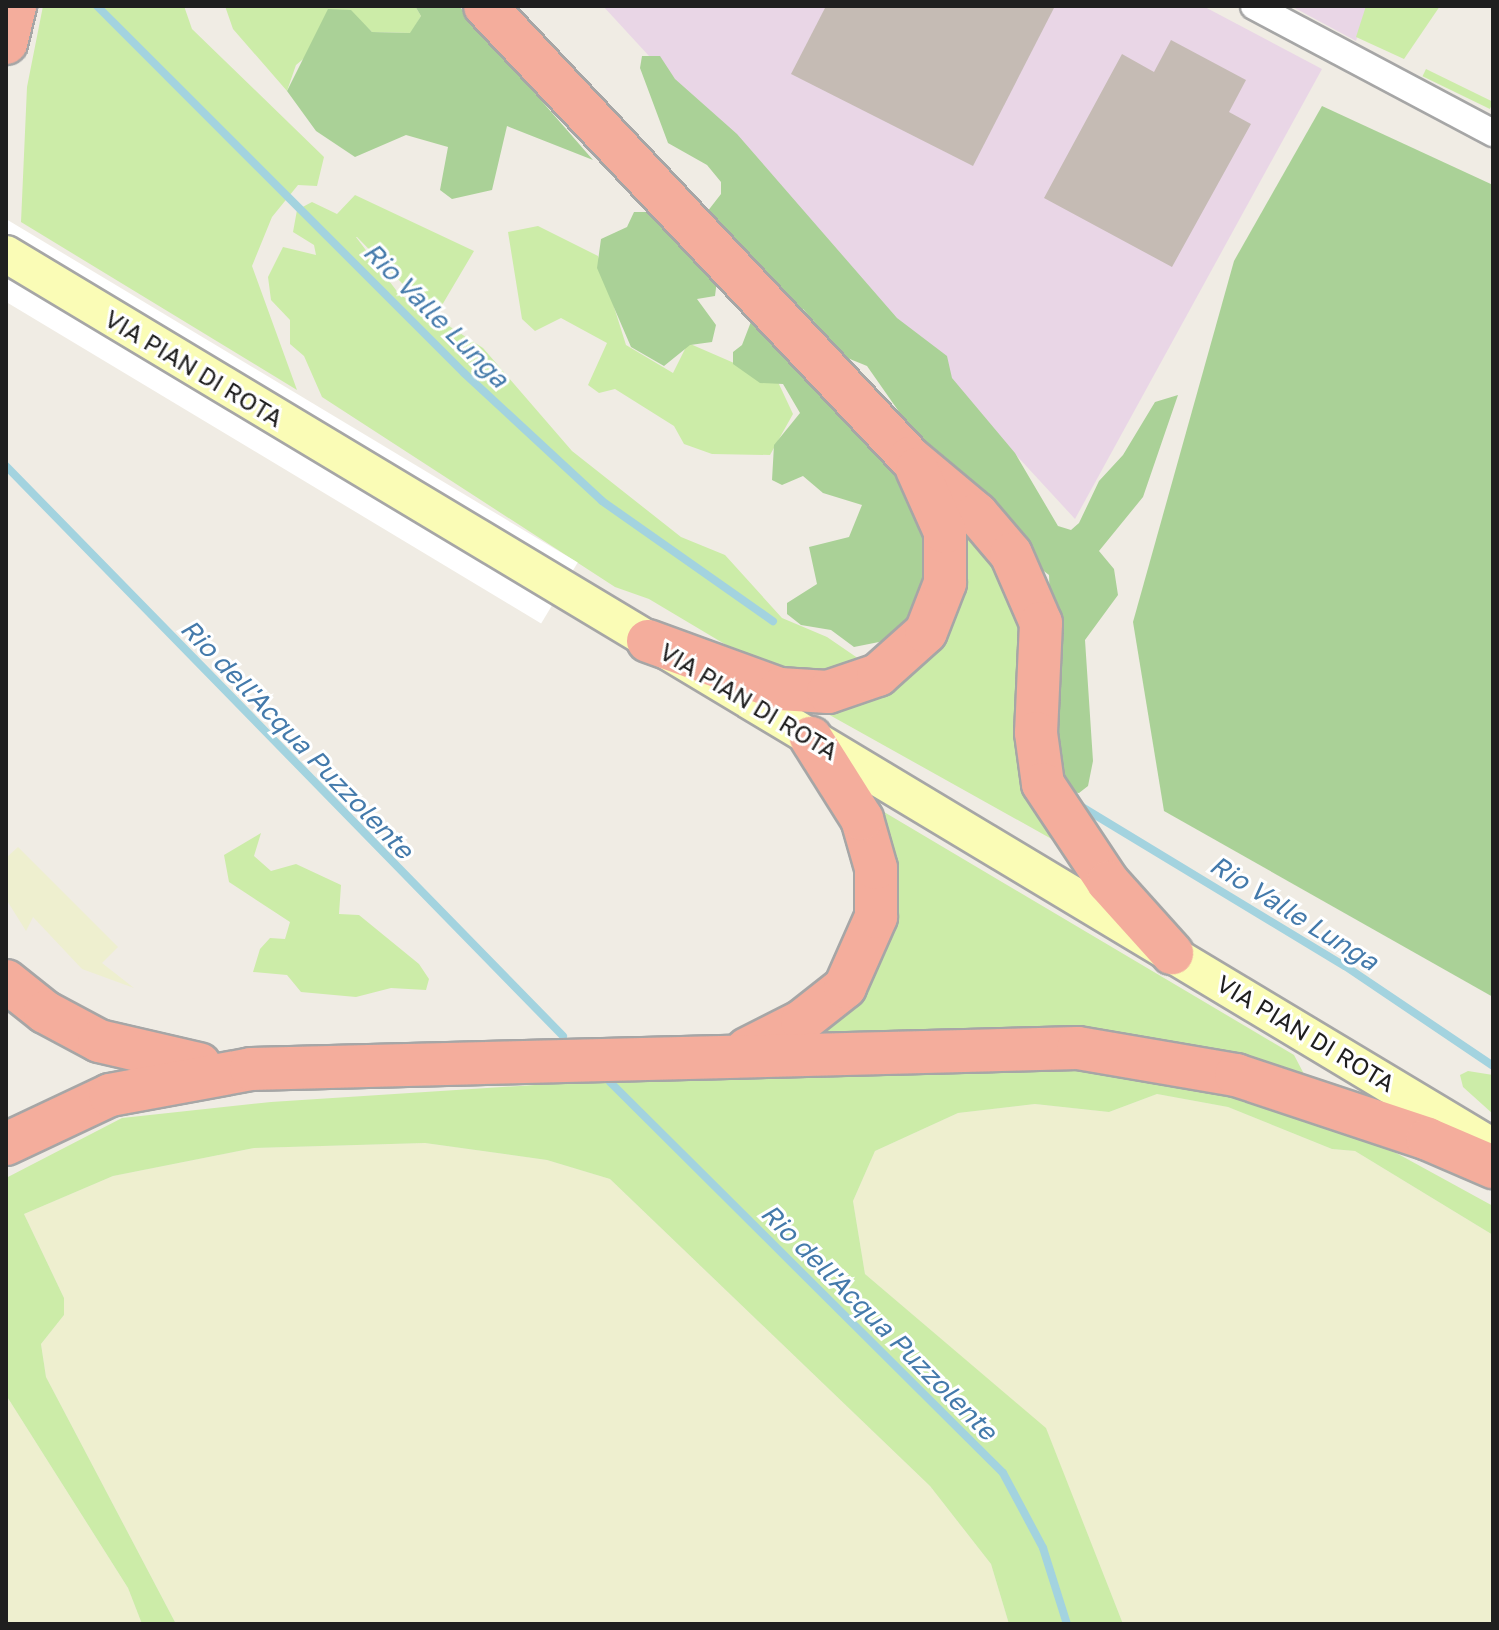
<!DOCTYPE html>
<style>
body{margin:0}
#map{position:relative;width:1499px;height:1630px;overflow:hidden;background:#f0ece4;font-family:"Golos Text",sans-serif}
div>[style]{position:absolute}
.industrial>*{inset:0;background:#e9d6e6}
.farmland>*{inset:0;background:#eeefcf}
.grass>*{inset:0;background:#cceca8;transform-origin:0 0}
.forest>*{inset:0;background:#aad197}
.pier>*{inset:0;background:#fff;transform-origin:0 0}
.stream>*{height:8px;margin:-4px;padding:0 4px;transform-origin:4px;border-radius:4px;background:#a3d3df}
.building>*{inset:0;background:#c5bbb4}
.roads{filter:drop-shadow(2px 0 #a6a6a6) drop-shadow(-2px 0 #a6a6a6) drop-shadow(0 2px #a6a6a6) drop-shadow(0 -2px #a6a6a6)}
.minor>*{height:26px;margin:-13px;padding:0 13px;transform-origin:13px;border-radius:13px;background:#fff}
.secondary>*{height:36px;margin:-18px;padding:0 18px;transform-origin:18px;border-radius:18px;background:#fafcb6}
.trunk>*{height:42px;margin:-21px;padding:0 21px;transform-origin:21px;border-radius:21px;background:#f4ad9c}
span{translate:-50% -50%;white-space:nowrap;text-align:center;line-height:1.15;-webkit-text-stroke:6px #fff;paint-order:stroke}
.street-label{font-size:24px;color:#1f1f1f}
.water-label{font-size:26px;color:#447aab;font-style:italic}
.frame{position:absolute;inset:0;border:8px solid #1f1f1f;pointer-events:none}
</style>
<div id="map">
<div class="industrial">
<i style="clip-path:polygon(603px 6px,1203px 6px,1322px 69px,1075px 519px)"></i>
<i style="clip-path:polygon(1291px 6px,1367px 6px,1356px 41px)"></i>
</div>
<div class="farmland">
<i style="clip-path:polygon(18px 847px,118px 947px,102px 963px,134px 988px,82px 969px,33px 917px,26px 931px,6px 899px,6px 858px)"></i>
<i style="clip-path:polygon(1157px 1094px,1228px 1107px,1332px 1149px,1355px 1151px,1493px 1235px,1493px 1624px,1123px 1624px,1046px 1429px,865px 1274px,853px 1201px,875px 1151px,958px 1113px,1035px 1104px,1109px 1112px)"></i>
<i style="clip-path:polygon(425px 1143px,547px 1160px,610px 1179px,930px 1486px,991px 1564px,1009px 1624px,176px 1624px,46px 1377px,41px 1344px,64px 1315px,64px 1298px,24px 1214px,113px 1176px,254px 1148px)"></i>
<i style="clip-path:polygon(6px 1395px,128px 1588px,142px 1624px,6px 1624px)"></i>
</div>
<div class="grass">
<i style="clip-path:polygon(43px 6px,184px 6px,192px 29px,324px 157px,317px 186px,298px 185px,272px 217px,252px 266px,297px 390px,21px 222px,27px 87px)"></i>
<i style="clip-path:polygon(225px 6px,415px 6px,421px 16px,411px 33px,372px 32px,355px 16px,296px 65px,287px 91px,233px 29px)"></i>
<i style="clip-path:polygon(1366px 6px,1440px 6px,1404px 59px,1356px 37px)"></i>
<i style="left:1426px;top:69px;width:75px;height:8px;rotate:26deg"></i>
<i style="clip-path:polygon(evenodd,355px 195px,474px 251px,435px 317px,483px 348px,572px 451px,681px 537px,725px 555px,782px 618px,827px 637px,862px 661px,849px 673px,770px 671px,649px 599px,615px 587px,322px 397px,304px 356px,290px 344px,290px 320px,271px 300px,268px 277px,283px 247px,316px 255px,314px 245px,293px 232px,297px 210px,312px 202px,337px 214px,355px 195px,356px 237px,357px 237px,434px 316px,399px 294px,356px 237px)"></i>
<i style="clip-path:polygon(538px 226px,598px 256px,626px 345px,673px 373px,688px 343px,778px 382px,793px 414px,770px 455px,712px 454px,684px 444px,674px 426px,615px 389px,599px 393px,588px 385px,607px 343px,561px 318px,535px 331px,522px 319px,508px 232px)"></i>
<i style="clip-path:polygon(954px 521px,1014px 580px,1057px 842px,826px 713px,830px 703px,879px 688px)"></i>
<i style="clip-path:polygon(879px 809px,1294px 1055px,1304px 1074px,804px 1041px,854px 991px)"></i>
<i style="clip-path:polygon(261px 833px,254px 856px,271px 871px,296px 864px,341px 885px,339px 914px,359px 915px,419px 964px,429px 979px,426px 990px,391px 988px,356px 997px,301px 992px,287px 975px,253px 972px,260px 949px,270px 938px,285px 939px,290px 922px,229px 882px,224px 855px)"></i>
<i style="clip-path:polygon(842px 1065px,1140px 1069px,1347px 1126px,1493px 1206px,1493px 1235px,1355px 1151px,1332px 1149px,1228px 1107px,1157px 1094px,1109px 1112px,1035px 1104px,958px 1113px,875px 1151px,853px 1201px,865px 1274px,1046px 1428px,1123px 1624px,1009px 1624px,991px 1564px,930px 1486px,610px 1179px,547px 1160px,425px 1143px,254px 1148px,113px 1176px,24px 1214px,64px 1298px,64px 1315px,41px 1344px,46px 1377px,176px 1624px,142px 1624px,128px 1588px,6px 1395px,6px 1178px,122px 1118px,271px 1102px)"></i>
<i style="clip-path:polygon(1468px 1071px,1493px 1075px,1493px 1114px,1463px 1087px,1460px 1075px)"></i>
</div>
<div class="forest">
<i style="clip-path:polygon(415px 6px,459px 6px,593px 160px,507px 126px,492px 190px,452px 199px,440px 190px,448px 147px,406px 135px,355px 157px,316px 131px,287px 91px,328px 9px,351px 10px,372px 32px,410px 33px,421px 16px)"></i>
<i style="clip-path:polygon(642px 56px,660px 56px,675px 79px,737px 134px,897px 318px,947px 356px,952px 378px,1015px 453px,1058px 526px,1071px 530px,1079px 523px,1099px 481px,1123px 455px,1155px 402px,1178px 395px,1143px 497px,1099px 551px,1114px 569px,1118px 595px,1085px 640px,1093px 761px,1088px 786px,1079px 793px,1057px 790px,1049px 575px,1023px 555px,916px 436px,867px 366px,845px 357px,803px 309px,794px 310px,707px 212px,721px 194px,721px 182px,707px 165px,668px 143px,640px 68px)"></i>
<i style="clip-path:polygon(1322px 106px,1493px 185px,1493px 997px,1164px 811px,1133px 622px,1234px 261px)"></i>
<i style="clip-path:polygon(634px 212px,651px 212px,718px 272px,715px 296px,697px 299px,716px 325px,712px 342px,690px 345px,664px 366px,631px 347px,597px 268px,601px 239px,627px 227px)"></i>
<i style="clip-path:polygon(754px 314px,813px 389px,913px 485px,933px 573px,913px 612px,889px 640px,854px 647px,831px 630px,801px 625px,787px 614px,787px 603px,817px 584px,809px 547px,849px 537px,862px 505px,823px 493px,803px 476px,782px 485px,772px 480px,774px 445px,800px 413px,783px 384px,760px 383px,733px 364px,733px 352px,742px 345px)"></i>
</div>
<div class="pier">
<i style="left:6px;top:219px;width:667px;height:71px;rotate:31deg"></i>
</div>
<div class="stream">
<i style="left:97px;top:6px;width:519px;rotate:45deg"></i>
<i style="left:464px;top:373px;width:188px;rotate:42.8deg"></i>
<i style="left:602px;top:501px;width:209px;rotate:35.1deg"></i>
<i style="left:6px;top:466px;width:797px;rotate:45.66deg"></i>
<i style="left:1077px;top:804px;width:313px;rotate:31.2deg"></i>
<i style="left:1345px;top:966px;width:179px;rotate:34deg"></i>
<i style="left:610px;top:1082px;width:554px;rotate:44.85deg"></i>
<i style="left:1003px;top:1473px;width:85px;rotate:61.9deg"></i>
<i style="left:1043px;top:1548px;width:80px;rotate:72.5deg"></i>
</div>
<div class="building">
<i style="clip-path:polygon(826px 6px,1055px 6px,973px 166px,791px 74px)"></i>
<i style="clip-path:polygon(1171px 40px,1246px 80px,1229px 112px,1251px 124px,1172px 267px,1044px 198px,1122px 54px,1154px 72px)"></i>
</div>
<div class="roads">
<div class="minor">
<i style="left:1254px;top:6px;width:271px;rotate:28deg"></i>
</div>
<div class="secondary">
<i style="left:6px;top:254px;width:1735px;rotate:30.99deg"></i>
</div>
<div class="trunk">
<i style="left:485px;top:6px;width:620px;rotate:46.76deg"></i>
<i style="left:910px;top:458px;width:87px;rotate:39.9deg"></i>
<i style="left:977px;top:514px;width:52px;rotate:49.6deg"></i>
<i style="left:1011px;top:554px;width:75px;rotate:66.5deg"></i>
<i style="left:1041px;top:623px;width:110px;rotate:92.6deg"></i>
<i style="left:1036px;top:733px;width:51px;rotate:82.2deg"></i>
<i style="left:1043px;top:784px;width:118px;rotate:56.4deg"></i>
<i style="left:1108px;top:882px;width:96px;rotate:48deg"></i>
<i style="left:6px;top:43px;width:38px;rotate:-76deg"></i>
<i style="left:648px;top:641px;width:140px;rotate:20deg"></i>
<i style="left:780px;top:689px;width:48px;rotate:3.6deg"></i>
<i style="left:828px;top:692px;width:53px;rotate:-18.8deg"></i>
<i style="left:878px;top:675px;width:64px;rotate:-41.9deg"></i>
<i style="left:926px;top:632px;width:53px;rotate:-68.8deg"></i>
<i style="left:945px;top:583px;width:51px;rotate:-90deg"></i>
<i style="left:945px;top:532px;width:69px;rotate:-114deg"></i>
<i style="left:6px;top:981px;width:50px;rotate:38.5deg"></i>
<i style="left:45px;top:1012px;width:61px;rotate:28.2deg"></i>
<i style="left:99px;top:1041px;width:103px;rotate:13deg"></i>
<i style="left:747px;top:1049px;width:62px;rotate:-27deg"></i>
<i style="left:802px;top:1021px;width:55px;rotate:-38.3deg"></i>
<i style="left:845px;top:987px;width:77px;rotate:-66.1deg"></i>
<i style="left:876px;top:917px;width:49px;rotate:-90deg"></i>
<i style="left:876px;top:868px;width:51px;rotate:-105.9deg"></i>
<i style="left:862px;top:819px;width:96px;rotate:-122.2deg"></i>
<i style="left:6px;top:1144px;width:115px;rotate:-25.2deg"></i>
<i style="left:110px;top:1095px;width:143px;rotate:-10.4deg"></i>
<i style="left:251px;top:1069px;width:827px;rotate:-1.45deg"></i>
<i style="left:1078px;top:1048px;width:160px;rotate:9.7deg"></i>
<i style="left:1236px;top:1075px;width:202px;rotate:18.4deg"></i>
<i style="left:1428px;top:1139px;width:71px;rotate:23.3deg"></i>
</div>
</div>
<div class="street-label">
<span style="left:194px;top:368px;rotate:31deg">VIA PIAN DI ROTA</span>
<span style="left:749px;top:701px;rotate:31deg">VIA PIAN DI ROTA</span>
<span style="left:1306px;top:1033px;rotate:31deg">VIA PIAN DI ROTA</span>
</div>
<div class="water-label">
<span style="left:436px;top:315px;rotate:45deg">Rio Valle Lunga</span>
<span style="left:297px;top:739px;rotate:46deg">Rio dell'Acqua Puzzolente</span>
<span style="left:1294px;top:913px;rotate:32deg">Rio Valle Lunga</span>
<span style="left:879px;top:1322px;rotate:45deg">Rio dell'Acqua Puzzolente</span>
</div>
<div class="frame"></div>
</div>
